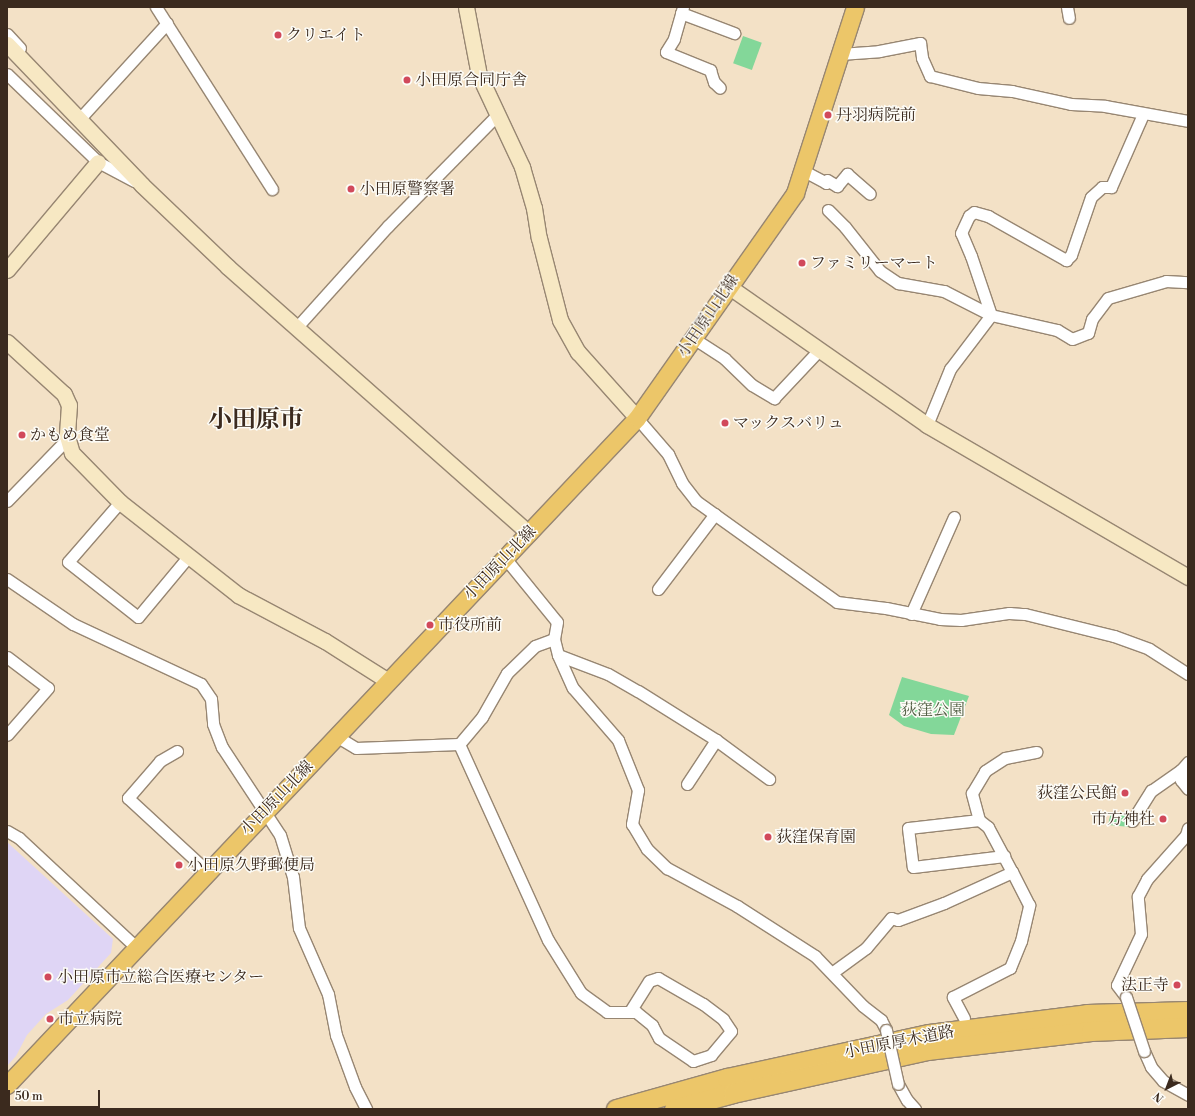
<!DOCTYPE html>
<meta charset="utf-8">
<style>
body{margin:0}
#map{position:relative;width:1195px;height:1116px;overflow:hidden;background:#f3e1c6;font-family:"Libre Bodoni","Noto Serif JP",serif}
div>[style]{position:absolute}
.built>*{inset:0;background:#dfd5f5}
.green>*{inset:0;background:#83d799;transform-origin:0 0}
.roads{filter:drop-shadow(1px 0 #978672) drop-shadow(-1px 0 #978672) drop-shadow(0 1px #978672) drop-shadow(0 -1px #978672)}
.street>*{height:11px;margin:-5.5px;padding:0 5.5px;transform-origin:5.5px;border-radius:5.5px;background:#fff}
.secondary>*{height:15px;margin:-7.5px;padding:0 7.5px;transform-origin:7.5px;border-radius:7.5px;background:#f7e8c3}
.primary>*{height:17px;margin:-8.5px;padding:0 8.5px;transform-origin:8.5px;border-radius:8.5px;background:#ecc669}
.highway>*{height:19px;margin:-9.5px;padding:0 9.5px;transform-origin:9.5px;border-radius:9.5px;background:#ecc669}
.bridges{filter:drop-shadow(1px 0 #978672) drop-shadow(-1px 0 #978672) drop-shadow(0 1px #978672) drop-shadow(0 -1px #978672)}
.street-bridge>*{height:11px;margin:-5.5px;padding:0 5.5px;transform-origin:5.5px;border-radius:5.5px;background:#fff}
.dots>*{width:11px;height:11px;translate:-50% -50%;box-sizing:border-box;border:2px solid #fdfcf7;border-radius:50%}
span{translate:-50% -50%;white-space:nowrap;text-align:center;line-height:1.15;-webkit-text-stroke:3px #fdfcf7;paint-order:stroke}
.poi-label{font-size:16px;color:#3b2a1e}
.left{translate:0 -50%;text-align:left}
.right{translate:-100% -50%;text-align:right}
.street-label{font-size:16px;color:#3b2a1e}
.park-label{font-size:16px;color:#515e43}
.town-label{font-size:24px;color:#3b2a1e;font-weight:700}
.frame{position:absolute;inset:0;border:8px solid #3b2a1e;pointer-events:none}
.north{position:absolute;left:1147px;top:1068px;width:40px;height:40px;-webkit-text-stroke:3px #fdfcf7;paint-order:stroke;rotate:222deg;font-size:11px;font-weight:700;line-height:16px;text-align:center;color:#3b2a1e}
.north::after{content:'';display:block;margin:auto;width:14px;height:18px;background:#3b2a1e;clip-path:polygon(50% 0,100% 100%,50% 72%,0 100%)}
.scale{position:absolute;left:8px;top:1090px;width:92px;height:18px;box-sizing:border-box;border:2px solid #3b2a1e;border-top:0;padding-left:5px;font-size:12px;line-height:14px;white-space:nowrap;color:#3b2a1e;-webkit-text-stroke:3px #fdfcf7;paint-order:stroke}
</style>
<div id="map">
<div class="built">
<i style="clip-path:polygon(7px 842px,113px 939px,111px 953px,68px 1000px,46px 1014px,27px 1035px,16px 1056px,7px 1066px)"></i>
</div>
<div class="green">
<i style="left:743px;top:36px;width:20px;height:29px;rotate:20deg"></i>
<i style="clip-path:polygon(902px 677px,969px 696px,954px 735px,931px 734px,904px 726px,889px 715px)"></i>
<i style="clip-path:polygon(1111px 812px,1132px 817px,1131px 827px,1108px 825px)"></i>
</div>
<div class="roads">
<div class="street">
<i style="left:156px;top:7px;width:216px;rotate:57.5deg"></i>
<i style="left:683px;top:7px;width:33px;rotate:106deg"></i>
<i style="left:674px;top:39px;width:15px;rotate:122deg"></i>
<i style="left:666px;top:52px;width:48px;rotate:22.2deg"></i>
<i style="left:710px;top:70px;width:13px;rotate:72deg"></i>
<i style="left:714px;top:82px;width:8px;rotate:45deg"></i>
<i style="left:1067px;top:7px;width:11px;rotate:80deg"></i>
<i style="left:681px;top:13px;width:57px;rotate:20.7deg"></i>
<i style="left:7px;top:34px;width:19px;rotate:47deg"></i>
<i style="left:840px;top:54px;width:39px;rotate:-4deg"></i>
<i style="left:879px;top:51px;width:42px;rotate:-11deg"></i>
<i style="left:920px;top:43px;width:15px;rotate:82deg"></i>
<i style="left:922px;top:58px;width:20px;rotate:66deg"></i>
<i style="left:930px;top:76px;width:49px;rotate:14deg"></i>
<i style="left:978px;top:88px;width:34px;rotate:5deg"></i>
<i style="left:1012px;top:91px;width:60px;rotate:12.4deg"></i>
<i style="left:1071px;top:104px;width:34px;rotate:3deg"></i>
<i style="left:1105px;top:106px;width:84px;rotate:10.2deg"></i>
<i style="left:7px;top:74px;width:127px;rotate:44deg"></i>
<i style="left:98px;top:162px;width:41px;rotate:27.8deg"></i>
<i style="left:84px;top:114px;width:123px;rotate:-47.6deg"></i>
<i style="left:802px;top:170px;width:27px;rotate:28deg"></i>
<i style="left:826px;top:183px;width:3px;rotate:-72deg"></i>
<i style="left:827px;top:180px;width:12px;rotate:31deg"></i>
<i style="left:837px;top:186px;width:16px;rotate:-50deg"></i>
<i style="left:847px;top:174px;width:30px;rotate:41deg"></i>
<i style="left:828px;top:210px;width:24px;rotate:45deg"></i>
<i style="left:845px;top:227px;width:56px;rotate:51.5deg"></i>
<i style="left:880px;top:271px;width:22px;rotate:34deg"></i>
<i style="left:898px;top:283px;width:47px;rotate:9.9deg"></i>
<i style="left:944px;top:291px;width:53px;rotate:27.1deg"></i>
<i style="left:991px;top:315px;width:68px;rotate:12.8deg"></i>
<i style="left:1057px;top:330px;width:17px;rotate:31deg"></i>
<i style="left:1072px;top:339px;width:17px;rotate:-21deg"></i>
<i style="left:1088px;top:333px;width:15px;rotate:-74deg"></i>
<i style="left:1092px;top:319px;width:26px;rotate:-53deg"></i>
<i style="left:1108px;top:298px;width:60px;rotate:-16.3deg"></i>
<i style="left:1166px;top:281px;width:22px;rotate:3deg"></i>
<i style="left:296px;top:328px;width:137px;rotate:-48deg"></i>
<i style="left:388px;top:226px;width:156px;rotate:-45.5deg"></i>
<i style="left:693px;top:338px;width:38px;rotate:33deg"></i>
<i style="left:725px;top:359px;width:37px;rotate:44deg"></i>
<i style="left:752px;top:385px;width:26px;rotate:31deg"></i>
<i style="left:774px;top:398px;width:66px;rotate:-46.8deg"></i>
<i style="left:637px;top:418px;width:48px;rotate:49.3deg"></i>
<i style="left:668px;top:454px;width:32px;rotate:64deg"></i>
<i style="left:682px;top:483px;width:23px;rotate:52deg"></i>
<i style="left:696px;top:501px;width:173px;rotate:35.6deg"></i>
<i style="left:837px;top:602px;width:49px;rotate:7deg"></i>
<i style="left:886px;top:608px;width:55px;rotate:11.5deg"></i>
<i style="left:940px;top:619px;width:21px;rotate:3deg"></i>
<i style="left:961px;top:620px;width:49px;rotate:-8.3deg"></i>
<i style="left:1009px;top:613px;width:16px;rotate:4deg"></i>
<i style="left:1025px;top:614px;width:92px;rotate:13.9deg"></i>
<i style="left:1114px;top:636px;width:37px;rotate:20deg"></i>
<i style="left:1149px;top:649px;width:46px;rotate:32.7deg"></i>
<i style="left:927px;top:425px;width:61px;rotate:-67.7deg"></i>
<i style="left:950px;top:369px;width:68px;rotate:-52.8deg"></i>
<i style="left:991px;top:315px;width:62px;rotate:-108.7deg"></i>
<i style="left:971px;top:256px;width:25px;rotate:-113deg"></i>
<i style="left:961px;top:233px;width:19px;rotate:-65deg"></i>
<i style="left:969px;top:216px;width:6px;rotate:-39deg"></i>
<i style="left:974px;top:212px;width:15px;rotate:16deg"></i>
<i style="left:988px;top:216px;width:90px;rotate:29.4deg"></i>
<i style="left:1066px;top:260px;width:7px;rotate:-45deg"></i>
<i style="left:1071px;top:255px;width:61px;rotate:-71deg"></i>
<i style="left:1091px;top:197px;width:15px;rotate:-42deg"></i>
<i style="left:1102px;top:187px;width:9px"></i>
<i style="left:1111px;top:187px;width:80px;rotate:-66.3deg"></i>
<i style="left:7px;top:501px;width:88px;rotate:-45.9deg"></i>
<i style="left:120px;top:502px;width:79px;rotate:130.9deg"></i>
<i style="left:68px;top:562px;width:89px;rotate:38.2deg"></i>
<i style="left:138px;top:617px;width:78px;rotate:-50.2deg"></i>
<i style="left:505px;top:558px;width:82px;rotate:50.9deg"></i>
<i style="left:557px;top:622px;width:17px;rotate:100deg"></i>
<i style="left:554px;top:639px;width:16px;rotate:76deg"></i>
<i style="left:558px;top:655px;width:36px;rotate:66deg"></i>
<i style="left:573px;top:688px;width:69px;rotate:49.1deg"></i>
<i style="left:618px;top:740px;width:54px;rotate:68.2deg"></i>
<i style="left:638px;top:790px;width:35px;rotate:100deg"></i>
<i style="left:632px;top:824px;width:29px;rotate:59deg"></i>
<i style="left:647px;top:849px;width:28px;rotate:44deg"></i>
<i style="left:667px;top:868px;width:80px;rotate:28.5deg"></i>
<i style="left:737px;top:906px;width:93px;rotate:32.7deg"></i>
<i style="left:815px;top:956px;width:69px;rotate:46.2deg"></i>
<i style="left:863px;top:1006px;width:23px;rotate:38deg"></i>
<i style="left:881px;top:1020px;width:11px;rotate:63deg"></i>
<i style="left:7px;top:579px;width:80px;rotate:34.3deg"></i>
<i style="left:73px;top:624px;width:141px;rotate:25.1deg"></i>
<i style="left:201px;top:684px;width:18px;rotate:56deg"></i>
<i style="left:211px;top:699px;width:25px;rotate:85deg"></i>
<i style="left:213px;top:724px;width:25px;rotate:69deg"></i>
<i style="left:222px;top:747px;width:105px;rotate:56.6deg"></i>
<i style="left:280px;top:835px;width:44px;rotate:72.8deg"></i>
<i style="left:293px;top:877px;width:51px;rotate:83.3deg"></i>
<i style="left:299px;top:928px;width:72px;rotate:66.3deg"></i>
<i style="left:328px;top:994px;width:42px;rotate:79deg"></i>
<i style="left:336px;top:1035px;width:55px;rotate:69.9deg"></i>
<i style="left:355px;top:1087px;width:25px;rotate:63deg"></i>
<i style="left:658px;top:589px;width:94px;rotate:-52.8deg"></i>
<i style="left:911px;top:614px;width:106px;rotate:-66.1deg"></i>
<i style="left:554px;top:639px;width:20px;rotate:160deg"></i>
<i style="left:535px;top:646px;width:39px;rotate:136deg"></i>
<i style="left:507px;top:673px;width:51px;rotate:119.6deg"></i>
<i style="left:482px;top:717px;width:35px;rotate:130deg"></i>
<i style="left:459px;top:744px;width:215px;rotate:65.6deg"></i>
<i style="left:548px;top:940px;width:62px;rotate:58.1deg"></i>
<i style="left:581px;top:993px;width:32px;rotate:36deg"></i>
<i style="left:607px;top:1012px;width:29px"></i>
<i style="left:636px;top:1012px;width:21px;rotate:39deg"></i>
<i style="left:652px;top:1025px;width:15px;rotate:62deg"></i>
<i style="left:659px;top:1038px;width:41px;rotate:34.1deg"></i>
<i style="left:693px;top:1061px;width:19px;rotate:-18deg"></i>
<i style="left:711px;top:1055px;width:31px;rotate:-50deg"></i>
<i style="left:731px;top:1031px;width:14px;rotate:-124deg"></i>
<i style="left:723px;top:1019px;width:25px;rotate:-143deg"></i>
<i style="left:703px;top:1004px;width:52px;rotate:-150deg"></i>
<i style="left:658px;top:978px;width:9px;rotate:162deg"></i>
<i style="left:649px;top:981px;width:36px;rotate:122deg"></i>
<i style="left:558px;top:655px;width:53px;rotate:20.8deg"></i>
<i style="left:608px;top:674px;width:34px;rotate:30deg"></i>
<i style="left:638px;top:691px;width:92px;rotate:32.1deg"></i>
<i style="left:716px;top:740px;width:66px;rotate:36.3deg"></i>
<i style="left:7px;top:657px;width:51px;rotate:37.1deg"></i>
<i style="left:48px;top:688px;width:62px;rotate:131.1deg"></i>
<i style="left:336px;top:736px;width:23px;rotate:31deg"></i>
<i style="left:356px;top:748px;width:103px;rotate:-2.2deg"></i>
<i style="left:177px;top:751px;width:20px;rotate:150deg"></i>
<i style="left:160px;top:761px;width:49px;rotate:130.9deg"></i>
<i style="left:128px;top:798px;width:108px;rotate:42.7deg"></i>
<i style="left:1188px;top:762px;width:11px;rotate:131deg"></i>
<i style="left:1181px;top:770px;width:10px;rotate:90deg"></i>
<i style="left:1181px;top:780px;width:11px;rotate:52deg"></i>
<i style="left:687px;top:784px;width:53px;rotate:-56.6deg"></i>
<i style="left:979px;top:820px;width:71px;rotate:173.6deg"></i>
<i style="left:908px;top:828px;width:39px;rotate:83deg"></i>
<i style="left:913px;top:867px;width:92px;rotate:-6.9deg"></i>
<i style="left:1132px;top:821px;width:36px;rotate:-58deg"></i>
<i style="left:1151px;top:791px;width:37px;rotate:-35deg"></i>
<i style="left:7px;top:831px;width:14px;rotate:30deg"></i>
<i style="left:19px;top:838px;width:160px;rotate:43deg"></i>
<i style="left:833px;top:972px;width:41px;rotate:-36deg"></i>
<i style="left:866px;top:948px;width:39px;rotate:-50deg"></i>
<i style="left:891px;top:918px;width:7px;rotate:16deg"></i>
<i style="left:898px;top:920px;width:49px;rotate:-20.3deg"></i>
<i style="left:944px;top:903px;width:75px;rotate:-24.5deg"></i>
<i style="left:1012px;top:872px;width:51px;rotate:-118.1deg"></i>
<i style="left:988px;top:827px;width:11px;rotate:-142deg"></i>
<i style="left:979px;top:820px;width:28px;rotate:-105deg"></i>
<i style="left:972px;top:793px;width:26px;rotate:-59deg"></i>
<i style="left:985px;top:771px;width:24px;rotate:-33deg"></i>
<i style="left:1005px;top:758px;width:32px;rotate:-11deg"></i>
<i style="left:1126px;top:997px;width:15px;rotate:-127deg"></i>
<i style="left:1117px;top:985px;width:56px;rotate:-64.8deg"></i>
<i style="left:1141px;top:934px;width:38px;rotate:-95deg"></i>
<i style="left:1138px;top:896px;width:19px;rotate:-62deg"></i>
<i style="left:1147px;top:879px;width:59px;rotate:-48.4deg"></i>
<i style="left:1186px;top:835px;width:7px;rotate:-74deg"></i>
<i style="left:964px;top:1018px;width:24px;rotate:-118deg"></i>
<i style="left:953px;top:997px;width:64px;rotate:-27deg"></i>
<i style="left:1010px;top:968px;width:29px;rotate:-68deg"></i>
<i style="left:1021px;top:941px;width:37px;rotate:-77deg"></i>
<i style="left:1029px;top:905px;width:37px;rotate:-117deg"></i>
<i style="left:1144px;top:1051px;width:17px;rotate:66deg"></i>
<i style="left:1151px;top:1067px;width:18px;rotate:49deg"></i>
<i style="left:1163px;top:1081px;width:29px;rotate:29deg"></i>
<i style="left:898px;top:1084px;width:18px;rotate:61deg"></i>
<i style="left:907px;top:1100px;width:12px;rotate:48deg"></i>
</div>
<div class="secondary">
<i style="left:466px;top:7px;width:69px;rotate:79.2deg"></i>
<i style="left:479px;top:75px;width:102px;rotate:64.9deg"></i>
<i style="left:522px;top:167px;width:43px;rotate:73.7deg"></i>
<i style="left:534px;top:208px;width:30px;rotate:81deg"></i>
<i style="left:539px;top:238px;width:85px;rotate:75.6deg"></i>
<i style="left:560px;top:320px;width:37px;rotate:61deg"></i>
<i style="left:578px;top:352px;width:89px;rotate:48.2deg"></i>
<i style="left:7px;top:44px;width:195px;rotate:46.2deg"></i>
<i style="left:142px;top:185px;width:119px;rotate:43.6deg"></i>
<i style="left:228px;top:267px;width:402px;rotate:41.5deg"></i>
<i style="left:7px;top:270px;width:141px;rotate:-49.9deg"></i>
<i style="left:728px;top:286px;width:243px;rotate:34.9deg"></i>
<i style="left:927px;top:425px;width:302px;rotate:30.2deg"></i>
<i style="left:7px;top:342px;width:77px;rotate:42.4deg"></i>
<i style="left:64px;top:394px;width:12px;rotate:66deg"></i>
<i style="left:69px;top:405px;width:31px;rotate:94deg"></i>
<i style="left:67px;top:436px;width:18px;rotate:74deg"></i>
<i style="left:72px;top:453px;width:69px;rotate:45.6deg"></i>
<i style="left:120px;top:502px;width:150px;rotate:38.2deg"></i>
<i style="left:238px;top:595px;width:98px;rotate:27.9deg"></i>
<i style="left:325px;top:641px;width:75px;rotate:32.4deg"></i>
</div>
<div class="primary">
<i style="left:7px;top:1085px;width:917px;rotate:-46.63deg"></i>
<i style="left:637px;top:418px;width:275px;rotate:-54.9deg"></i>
<i style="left:795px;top:193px;width:195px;rotate:-72.1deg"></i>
</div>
<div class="highway">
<i style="left:616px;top:1109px;width:115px;rotate:-15.6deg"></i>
<i style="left:727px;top:1078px;width:207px;rotate:-12.3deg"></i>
<i style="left:929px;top:1034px;width:159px;rotate:-7.2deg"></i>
<i style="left:1087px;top:1014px;width:101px;rotate:-1.7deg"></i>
<i style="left:674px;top:1109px;width:61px;rotate:-15.2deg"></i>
<i style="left:733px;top:1093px;width:199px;rotate:-12.5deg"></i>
<i style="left:927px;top:1050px;width:165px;rotate:-6.6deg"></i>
<i style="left:1091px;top:1031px;width:97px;rotate:-2.4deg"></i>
</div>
</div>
<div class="bridges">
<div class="street-bridge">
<i style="left:1126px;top:997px;width:57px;rotate:71.6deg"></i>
<i style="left:886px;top:1030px;width:55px;rotate:77.5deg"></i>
</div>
</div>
<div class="dots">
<i style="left:278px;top:35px;background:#d1495b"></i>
<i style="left:407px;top:80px;background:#d1495b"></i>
<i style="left:828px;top:115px;background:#d1495b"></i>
<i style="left:351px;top:189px;background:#d1495b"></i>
<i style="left:802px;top:263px;background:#d1495b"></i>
<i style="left:725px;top:423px;background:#d1495b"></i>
<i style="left:22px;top:435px;background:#d1495b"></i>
<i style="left:430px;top:625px;background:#d1495b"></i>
<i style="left:1125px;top:793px;background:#d1495b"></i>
<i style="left:1163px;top:819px;background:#d1495b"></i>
<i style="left:768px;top:837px;background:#d1495b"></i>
<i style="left:179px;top:865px;background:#d1495b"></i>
<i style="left:48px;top:977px;background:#d1495b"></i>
<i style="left:1177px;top:985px;background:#d1495b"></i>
<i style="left:50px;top:1019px;background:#d1495b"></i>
</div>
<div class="poi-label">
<span class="left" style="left:286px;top:35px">クリエイト</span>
<span class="left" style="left:415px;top:80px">小田原合同庁舎</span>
<span class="left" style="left:836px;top:115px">丹羽病院前</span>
<span class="left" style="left:359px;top:189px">小田原警察署</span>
<span class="left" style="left:810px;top:263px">ファミリーマート</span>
<span class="left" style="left:733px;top:423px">マックスバリュ</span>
<span class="left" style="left:30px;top:435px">かもめ食堂</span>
<span class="left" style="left:438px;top:625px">市役所前</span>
<span class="right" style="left:1117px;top:793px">荻窪公民館</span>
<span class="right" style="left:1155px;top:819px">市方神社</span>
<span class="left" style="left:776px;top:837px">荻窪保育園</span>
<span class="left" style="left:187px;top:865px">小田原久野郵便局</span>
<span class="left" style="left:57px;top:977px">小田原市立総合医療センター</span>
<span class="right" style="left:1169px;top:985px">法正寺</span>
<span class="left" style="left:58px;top:1019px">市立病院</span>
</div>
<div class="street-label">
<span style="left:708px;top:316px;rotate:-56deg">小田原山北線</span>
<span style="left:500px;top:563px;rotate:-46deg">小田原山北線</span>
<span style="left:277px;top:798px;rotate:-46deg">小田原山北線</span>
<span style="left:899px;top:1042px;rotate:-11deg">小田原厚木道路</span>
</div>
<div class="park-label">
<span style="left:933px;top:710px">荻窪公園</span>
</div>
<div class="town-label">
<span style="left:256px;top:421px">小田原市</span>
</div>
<div class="frame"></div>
<div class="north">N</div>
<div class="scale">50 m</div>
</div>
